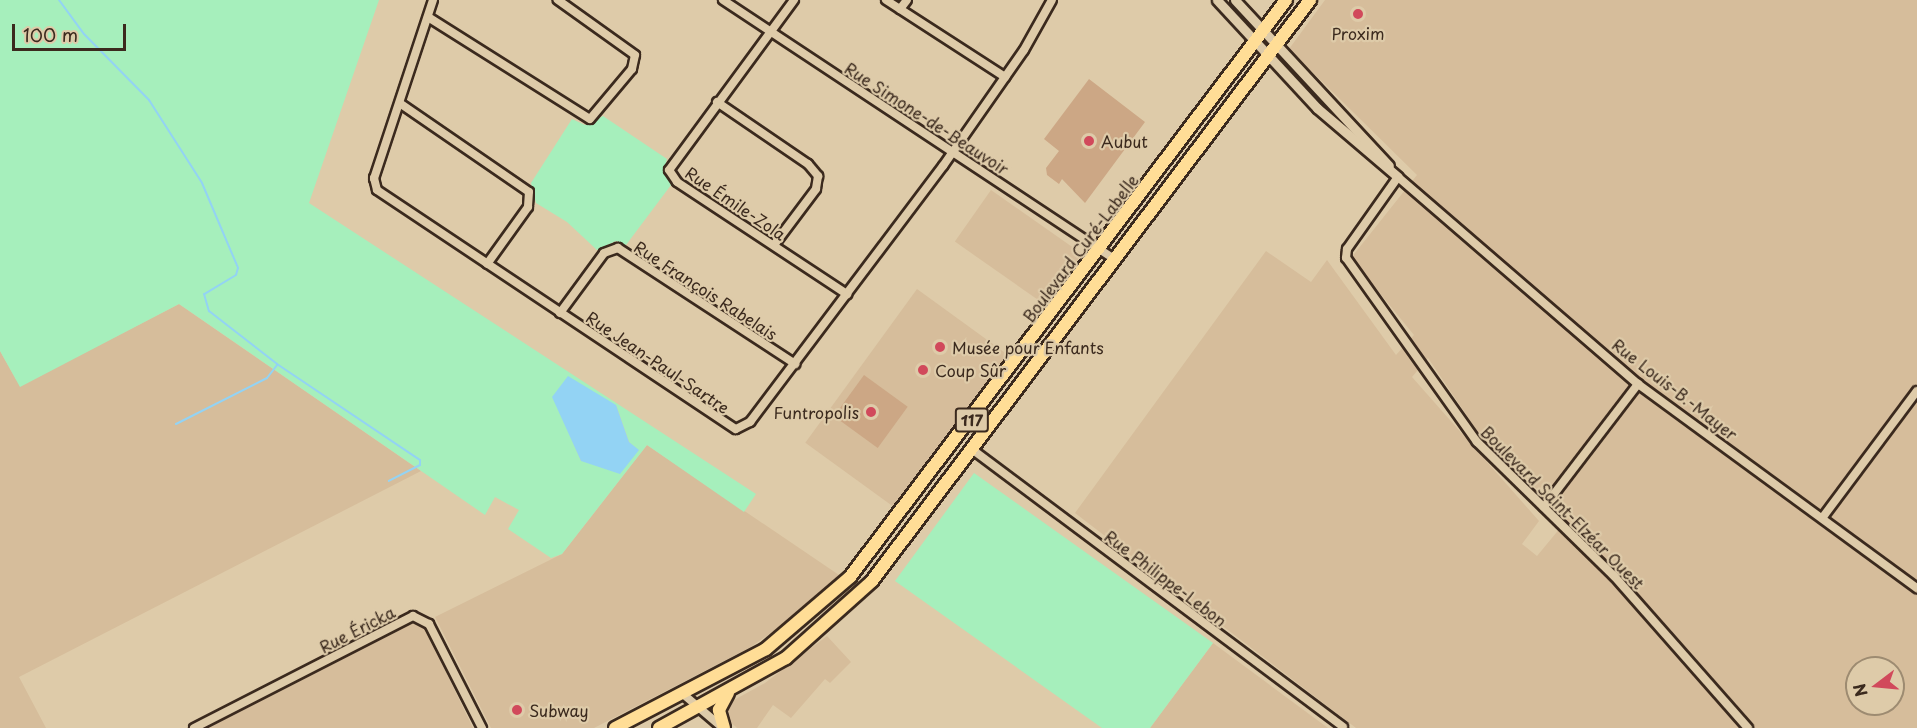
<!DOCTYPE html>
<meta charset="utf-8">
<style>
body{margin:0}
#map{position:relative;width:1917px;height:728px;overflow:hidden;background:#decba9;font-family:"Playpen Sans",sans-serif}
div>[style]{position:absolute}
.built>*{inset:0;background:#d6bd9b;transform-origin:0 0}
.green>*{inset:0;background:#a6efbc}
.water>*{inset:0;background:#93d3f4}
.stream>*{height:2px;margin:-1px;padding:0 1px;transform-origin:1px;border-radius:1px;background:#93d3f4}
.building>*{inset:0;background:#cca785;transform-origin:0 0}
.roads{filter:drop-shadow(2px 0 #3b2a1e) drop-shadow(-2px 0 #3b2a1e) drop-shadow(0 2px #3b2a1e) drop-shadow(0 -2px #3b2a1e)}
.minor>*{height:8px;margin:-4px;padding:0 4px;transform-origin:4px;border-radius:4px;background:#decba9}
.tertiary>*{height:9px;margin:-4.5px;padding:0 4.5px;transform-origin:4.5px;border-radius:4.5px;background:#decba9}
.primary>*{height:12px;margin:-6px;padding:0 6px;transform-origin:6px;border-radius:6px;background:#ffdd96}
.dots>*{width:16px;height:16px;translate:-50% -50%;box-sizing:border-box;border:3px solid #decba9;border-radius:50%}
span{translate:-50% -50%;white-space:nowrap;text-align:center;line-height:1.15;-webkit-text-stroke:4.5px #decba9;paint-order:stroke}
.shield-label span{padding:2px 4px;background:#decba9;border:2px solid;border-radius:4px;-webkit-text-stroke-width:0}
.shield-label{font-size:15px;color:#3b2a1e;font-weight:700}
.poi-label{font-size:16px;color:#3b2a1e}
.left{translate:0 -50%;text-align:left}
.right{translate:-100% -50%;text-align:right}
.street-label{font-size:16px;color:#3b2a1e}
.north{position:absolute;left:1845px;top:656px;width:60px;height:60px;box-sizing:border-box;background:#decba9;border:2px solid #9d8b71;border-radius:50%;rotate:254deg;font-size:16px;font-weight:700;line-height:24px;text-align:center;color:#3b2a1e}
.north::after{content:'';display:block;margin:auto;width:21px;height:27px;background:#d1495b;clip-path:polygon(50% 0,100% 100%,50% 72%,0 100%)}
.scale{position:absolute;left:12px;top:24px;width:114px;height:27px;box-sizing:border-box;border:3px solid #3b2a1e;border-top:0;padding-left:8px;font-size:18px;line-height:21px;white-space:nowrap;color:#3b2a1e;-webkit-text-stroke:4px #decba9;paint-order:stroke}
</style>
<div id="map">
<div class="built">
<i style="clip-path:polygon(evenodd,1325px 0,1917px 0,1917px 728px,1356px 728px,1075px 513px,1266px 251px,1311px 282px,1327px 260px,1396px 355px,1414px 335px,1351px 258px,1417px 175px,1289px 49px,1325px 0,1428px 358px,1480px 435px,1539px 491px,1545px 488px,1562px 503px,1566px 521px,1537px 556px,1522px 544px,1539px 521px,1412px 377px,1428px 358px,1325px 0,1857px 668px,1893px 668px,1893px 704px,1857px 704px,1857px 668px)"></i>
<i style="left:991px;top:190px;width:111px;height:63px;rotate:35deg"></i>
<i style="left:917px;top:289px;width:112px;height:190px;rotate:36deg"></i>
<i style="clip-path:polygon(179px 304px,421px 471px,19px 677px,46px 728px,0 728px,0 351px,20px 386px)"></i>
<i style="clip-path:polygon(647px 445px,839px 575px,791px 619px,749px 648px,594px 728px,491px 728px,435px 617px,562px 554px)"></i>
<i style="clip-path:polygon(414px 623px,424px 627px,473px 728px,208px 728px)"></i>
<i style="clip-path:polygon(827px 636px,851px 662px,830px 683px,825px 679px,791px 718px,773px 705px,757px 728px,737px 728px,726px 718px,725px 705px,765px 683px)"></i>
<i style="clip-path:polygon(1213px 643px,1328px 728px,1150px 728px)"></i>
</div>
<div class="green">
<i style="clip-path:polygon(evenodd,0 0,379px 0,309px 203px,756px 494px,744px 512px,647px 445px,562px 554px,551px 558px,508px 529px,519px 510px,495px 497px,485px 515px,179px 304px,20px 387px,0 351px,0 0,616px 405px,629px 442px,639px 451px,581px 461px,561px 415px,616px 405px)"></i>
<i style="clip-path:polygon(603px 116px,667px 159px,664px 170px,671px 185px,626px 245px,616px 241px,597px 250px,567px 222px,536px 203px,531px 183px,572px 119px,585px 125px)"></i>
<i style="clip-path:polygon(974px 473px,1213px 643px,1150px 728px,1102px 728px,895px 581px)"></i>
</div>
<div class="water">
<i style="clip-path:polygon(568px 376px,616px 405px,629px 442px,639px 450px,620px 474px,581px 461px,552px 397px)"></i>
</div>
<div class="stream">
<i style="left:59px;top:0;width:42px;rotate:53.7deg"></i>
<i style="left:84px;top:34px;width:93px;rotate:45.4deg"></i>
<i style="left:149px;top:100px;width:98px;rotate:57.4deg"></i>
<i style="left:202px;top:183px;width:92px;rotate:67deg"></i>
<i style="left:238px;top:268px;width:7px;rotate:106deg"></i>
<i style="left:236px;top:275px;width:37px;rotate:149deg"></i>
<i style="left:204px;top:294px;width:18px;rotate:74deg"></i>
<i style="left:209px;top:311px;width:86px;rotate:37.9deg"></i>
<i style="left:277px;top:364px;width:172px;rotate:33.9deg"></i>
<i style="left:420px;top:460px;width:5px;rotate:90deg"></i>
<i style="left:420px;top:465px;width:35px;rotate:153deg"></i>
<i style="left:176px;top:424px;width:102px;rotate:-26.8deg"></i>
<i style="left:267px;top:378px;width:16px;rotate:-52deg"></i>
</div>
<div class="building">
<i style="clip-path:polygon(1089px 79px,1145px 122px,1085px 203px,1062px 179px,1059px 184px,1047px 175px,1046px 168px,1059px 151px,1044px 139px)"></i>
<i style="left:864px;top:375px;width:54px;height:51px;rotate:36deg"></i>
</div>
<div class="roads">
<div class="minor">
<i style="left:433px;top:0;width:188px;rotate:108.3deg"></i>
<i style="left:374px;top:178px;width:12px;rotate:76deg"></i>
<i style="left:377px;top:190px;width:431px;rotate:33.7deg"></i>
<i style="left:736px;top:429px;width:16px;rotate:-27deg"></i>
<i style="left:750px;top:422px;width:321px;rotate:-53deg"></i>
<i style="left:943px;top:166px;width:141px;rotate:-55.1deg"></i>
<i style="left:1024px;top:50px;width:57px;rotate:-60.8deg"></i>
<i style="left:723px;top:0;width:471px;rotate:33.5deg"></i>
<i style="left:794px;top:0;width:211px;rotate:126.3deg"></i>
<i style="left:669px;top:170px;width:14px;rotate:56deg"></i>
<i style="left:677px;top:182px;width:204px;rotate:33.4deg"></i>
<i style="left:886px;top:0;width:142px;rotate:32.9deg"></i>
<i style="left:900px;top:9px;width:11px;rotate:-52deg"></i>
<i style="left:428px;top:17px;width:191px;rotate:32.2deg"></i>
<i style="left:590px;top:119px;width:65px;rotate:-50deg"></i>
<i style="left:632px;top:69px;width:14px;rotate:-78deg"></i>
<i style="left:635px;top:55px;width:95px;rotate:-144.5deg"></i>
<i style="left:717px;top:102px;width:110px;rotate:34.3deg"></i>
<i style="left:808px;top:164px;width:16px;rotate:50deg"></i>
<i style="left:818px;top:176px;width:13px;rotate:99deg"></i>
<i style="left:816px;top:189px;width:70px;rotate:126.9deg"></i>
<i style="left:401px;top:104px;width:155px;rotate:34.5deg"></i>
<i style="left:529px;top:192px;width:15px;rotate:94deg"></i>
<i style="left:528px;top:207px;width:70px;rotate:125.7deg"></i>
<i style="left:560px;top:313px;width:74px;rotate:-53.7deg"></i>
<i style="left:604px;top:253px;width:15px;rotate:-20deg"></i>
<i style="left:618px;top:248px;width:212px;rotate:33.2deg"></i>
<i style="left:973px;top:450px;width:462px;rotate:36.8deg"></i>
<i style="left:1544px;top:507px;width:155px;rotate:-52.6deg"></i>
<i style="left:1823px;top:517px;width:157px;rotate:-53.3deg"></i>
<i style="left:683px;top:694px;width:52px;rotate:40.4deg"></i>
<i style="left:194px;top:728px;width:246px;rotate:-27.1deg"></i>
<i style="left:413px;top:616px;width:18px;rotate:27deg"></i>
<i style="left:429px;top:624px;width:117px;rotate:63deg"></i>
<i style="left:1748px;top:728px;width:203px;rotate:-131.4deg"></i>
<i style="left:1614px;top:576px;width:192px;rotate:-135.6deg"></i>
<i style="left:1477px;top:442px;width:226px;rotate:-125.4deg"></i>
<i style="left:1346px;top:258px;width:9px;rotate:-84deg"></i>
<i style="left:1347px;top:249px;width:88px;rotate:-54.7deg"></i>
<i style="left:1398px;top:177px;width:317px;rotate:40.8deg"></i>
<i style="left:1638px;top:384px;width:346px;rotate:36.2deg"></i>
</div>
<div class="tertiary">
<i style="left:1217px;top:0;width:147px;rotate:47.2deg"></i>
<i style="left:1317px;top:108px;width:106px;rotate:40.4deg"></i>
<i style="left:1235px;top:0;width:226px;rotate:47.1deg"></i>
</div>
<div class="primary">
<i style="left:615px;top:728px;width:170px;rotate:-27.6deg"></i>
<i style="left:766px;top:649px;width:111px;rotate:-40.6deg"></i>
<i style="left:850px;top:577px;width:723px;rotate:-52.92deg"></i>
<i style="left:659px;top:728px;width:145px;rotate:-28.9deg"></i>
<i style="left:786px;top:658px;width:115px;rotate:-41.8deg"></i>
<i style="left:872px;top:581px;width:728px;rotate:-52.99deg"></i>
<i style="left:724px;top:728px;width:19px;rotate:-106deg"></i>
<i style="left:719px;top:710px;width:19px;rotate:-62deg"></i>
</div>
</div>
<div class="dots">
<i style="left:1358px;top:14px;background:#d1495b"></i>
<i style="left:1089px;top:141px;background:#d1495b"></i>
<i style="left:940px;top:347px;background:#d1495b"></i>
<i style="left:923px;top:370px;background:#d1495b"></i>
<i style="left:871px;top:412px;background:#d1495b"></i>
<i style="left:517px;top:710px;background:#d1495b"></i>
</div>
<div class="shield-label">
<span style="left:972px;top:420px">117</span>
</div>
<div class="poi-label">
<span style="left:1358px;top:33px">Proxim</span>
<span class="left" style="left:1101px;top:141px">Aubut</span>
<span class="left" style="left:952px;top:347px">Musée pour Enfants</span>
<span class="left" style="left:935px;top:370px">Coup Sûr</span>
<span class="right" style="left:859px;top:412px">Funtropolis</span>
<span class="left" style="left:529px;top:710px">Subway</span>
</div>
<div class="street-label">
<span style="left:927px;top:118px;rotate:33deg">Rue Simone-de-Beauvoir</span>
<span style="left:736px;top:203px;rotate:34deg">Rue Émile-Zola</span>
<span style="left:1080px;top:248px;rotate:-53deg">Boulevard Curé-Labelle</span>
<span style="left:706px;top:290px;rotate:33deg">Rue François Rabelais</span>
<span style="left:658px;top:362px;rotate:34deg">Rue Jean-Paul-Sartre</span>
<span style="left:1675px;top:389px;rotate:38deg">Rue Louis-B.-Mayer</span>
<span style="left:1563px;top:507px;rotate:45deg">Boulevard Saint-Elzéar Ouest</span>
<span style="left:1166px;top:578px;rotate:37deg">Rue Philippe-Lebon</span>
<span style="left:357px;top:629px;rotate:-27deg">Rue Éricka</span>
</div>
<div class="north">N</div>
<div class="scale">100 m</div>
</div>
